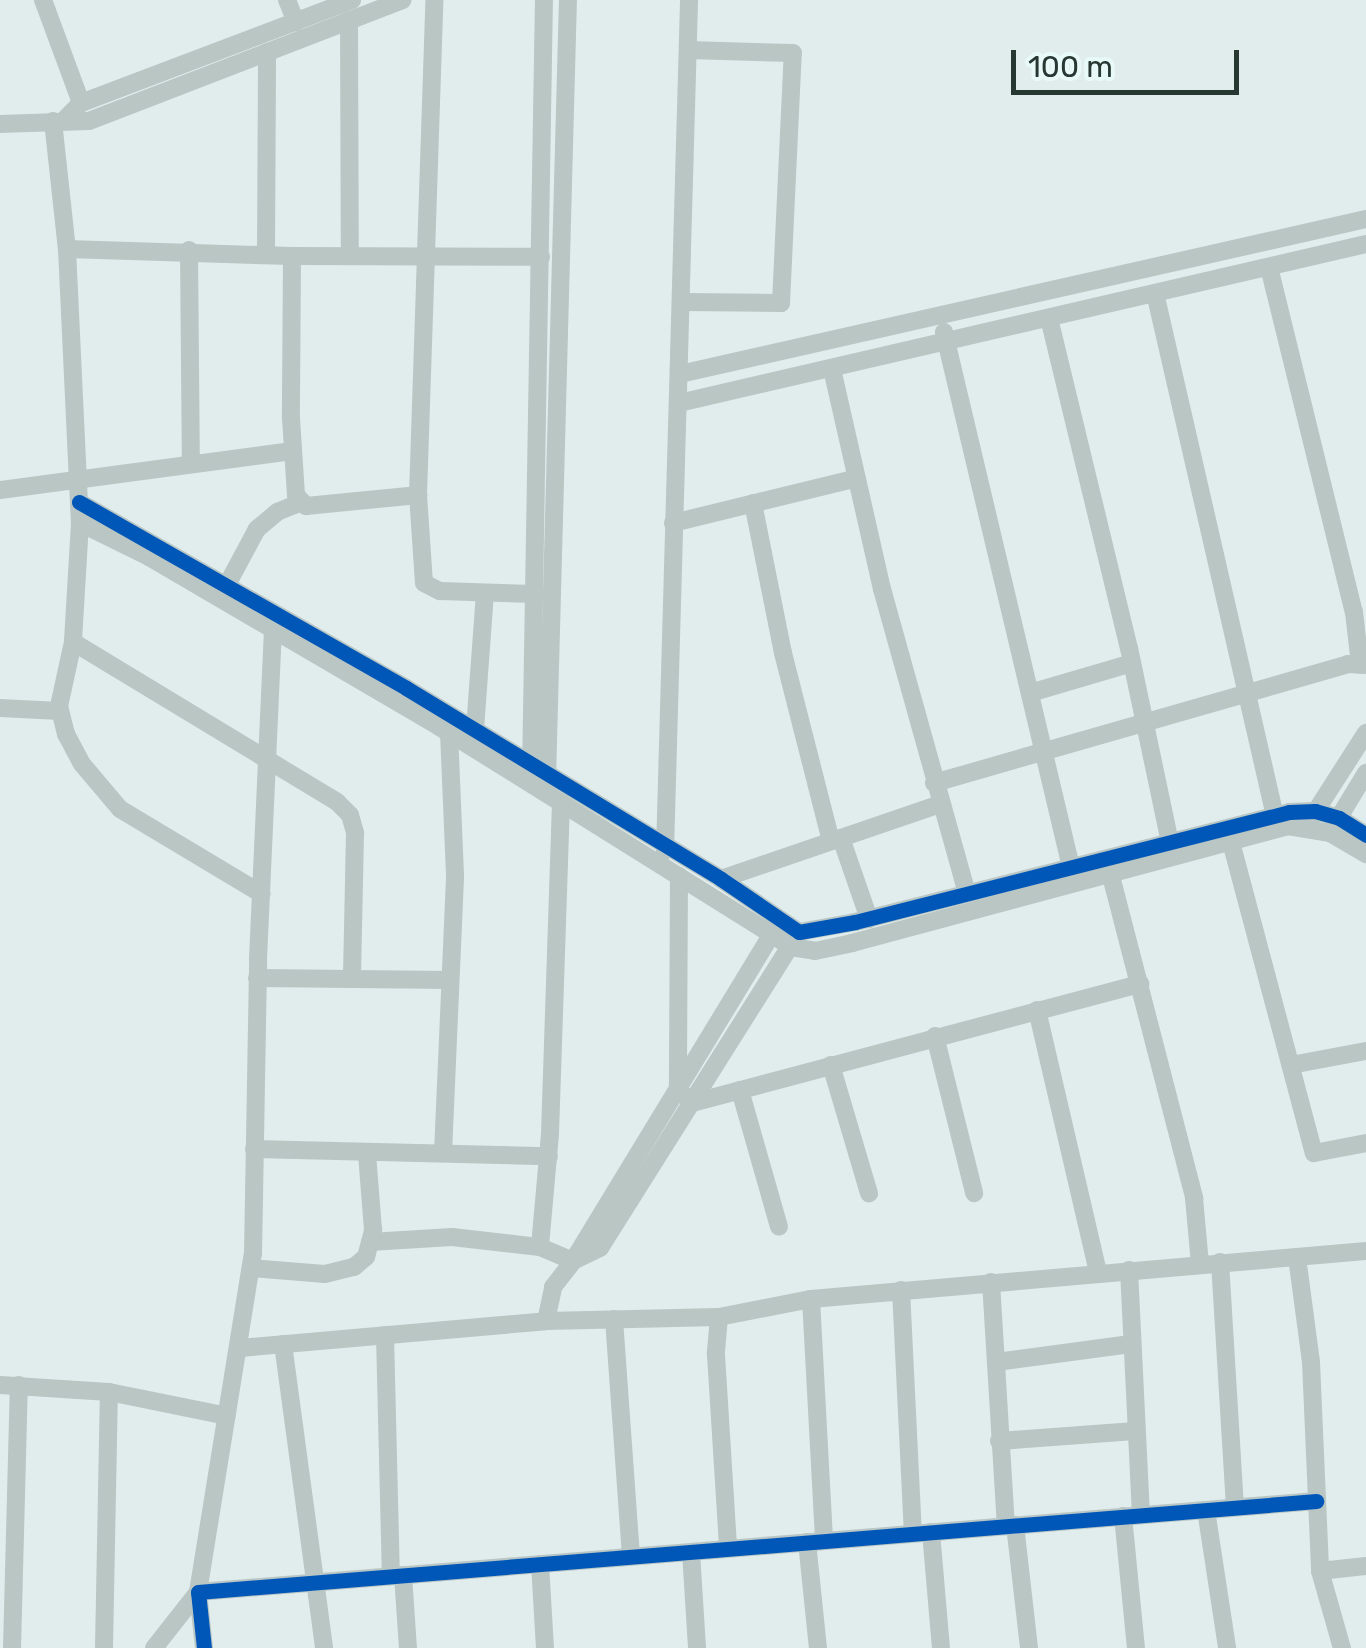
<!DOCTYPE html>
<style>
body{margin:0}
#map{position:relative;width:1366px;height:1648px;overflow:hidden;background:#e1edec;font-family:Rubik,sans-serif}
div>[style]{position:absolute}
.street>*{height:18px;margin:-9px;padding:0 9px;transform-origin:9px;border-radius:9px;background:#b9c6c4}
.cycleway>*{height:15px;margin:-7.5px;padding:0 7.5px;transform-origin:7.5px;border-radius:7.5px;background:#0057b8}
span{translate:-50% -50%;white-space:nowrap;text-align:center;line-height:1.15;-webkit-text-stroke:8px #e8faf8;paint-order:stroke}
.scale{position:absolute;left:1011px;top:50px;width:228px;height:45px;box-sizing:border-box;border:5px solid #273732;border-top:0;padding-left:12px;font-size:30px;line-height:35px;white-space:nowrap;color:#273732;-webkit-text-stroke:8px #e8faf8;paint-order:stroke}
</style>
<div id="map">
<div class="street">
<i style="left:43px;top:0;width:110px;rotate:69.7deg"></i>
<i style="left:287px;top:0;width:24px;rotate:68deg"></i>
<i style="left:349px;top:20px;width:235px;rotate:89.8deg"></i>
<i style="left:65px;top:119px;width:23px;rotate:-45deg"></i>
<i style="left:81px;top:103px;width:290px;rotate:-20.8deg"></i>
<i style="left:53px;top:121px;width:129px;rotate:83.8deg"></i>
<i style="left:67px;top:249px;width:274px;rotate:87.3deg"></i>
<i style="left:80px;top:523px;width:119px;rotate:93.4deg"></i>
<i style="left:73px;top:642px;width:66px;rotate:102.3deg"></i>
<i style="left:59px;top:706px;width:29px;rotate:76deg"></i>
<i style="left:66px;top:734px;width:34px;rotate:62deg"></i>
<i style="left:82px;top:764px;width:59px;rotate:49.8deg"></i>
<i style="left:120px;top:809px;width:165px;rotate:30.9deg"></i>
<i style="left:0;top:124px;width:89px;rotate:-1.9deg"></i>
<i style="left:89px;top:121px;width:336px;rotate:-21.1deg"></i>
<i style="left:67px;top:249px;width:225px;rotate:1.8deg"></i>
<i style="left:292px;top:256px;width:249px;rotate:0.2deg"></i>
<i style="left:189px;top:250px;width:214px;rotate:89.5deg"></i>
<i style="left:266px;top:255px;width:203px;rotate:-89.7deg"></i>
<i style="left:292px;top:256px;width:162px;rotate:90.4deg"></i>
<i style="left:291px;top:418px;width:77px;rotate:86.3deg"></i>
<i style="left:296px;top:495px;width:15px;rotate:48deg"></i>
<i style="left:306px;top:506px;width:113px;rotate:-5.6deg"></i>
<i style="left:418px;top:495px;width:88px;rotate:86.1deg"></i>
<i style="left:424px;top:583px;width:18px;rotate:27deg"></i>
<i style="left:440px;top:591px;width:94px;rotate:1.8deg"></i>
<i style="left:1269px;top:267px;width:355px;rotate:76.2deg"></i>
<i style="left:1354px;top:612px;width:53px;rotate:83.5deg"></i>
<i style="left:1155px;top:293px;width:537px;rotate:77.08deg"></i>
<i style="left:682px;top:302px;width:99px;rotate:0.6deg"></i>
<i style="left:781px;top:303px;width:250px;rotate:-87.3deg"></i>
<i style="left:793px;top:53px;width:105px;rotate:-178.4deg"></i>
<i style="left:1049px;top:318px;width:340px;rotate:76.4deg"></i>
<i style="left:1129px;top:648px;width:198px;rotate:78.1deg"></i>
<i style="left:944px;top:332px;width:550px;rotate:76.65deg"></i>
<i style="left:832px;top:369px;width:226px;rotate:77.2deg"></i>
<i style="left:882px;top:589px;width:316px;rotate:74.4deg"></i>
<i style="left:680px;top:374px;width:703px;rotate:-12.73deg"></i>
<i style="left:679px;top:403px;width:705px;rotate:-13.03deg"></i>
<i style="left:0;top:490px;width:295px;rotate:-7.6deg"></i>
<i style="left:418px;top:495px;width:495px;rotate:-88.1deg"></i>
<i style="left:79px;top:502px;width:376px;rotate:29.6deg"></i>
<i style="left:406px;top:688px;width:368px;rotate:31.2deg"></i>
<i style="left:721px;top:879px;width:94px;rotate:34.2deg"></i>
<i style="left:799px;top:932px;width:57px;rotate:-10.1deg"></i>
<i style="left:855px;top:922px;width:448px;rotate:-14.2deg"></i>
<i style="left:1289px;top:812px;width:26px;rotate:-2deg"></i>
<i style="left:1315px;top:811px;width:25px;rotate:16deg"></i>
<i style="left:1339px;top:818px;width:32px;rotate:32deg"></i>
<i style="left:753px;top:503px;width:153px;rotate:78.7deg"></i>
<i style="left:783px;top:653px;width:194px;rotate:75.7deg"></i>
<i style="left:80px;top:523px;width:77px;rotate:26.2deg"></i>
<i style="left:149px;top:557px;width:325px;rotate:30.3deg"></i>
<i style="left:430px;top:721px;width:426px;rotate:32deg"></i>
<i style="left:791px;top:947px;width:24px;rotate:9deg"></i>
<i style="left:815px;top:951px;width:38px;rotate:-12deg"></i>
<i style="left:852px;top:943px;width:451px;rotate:-15deg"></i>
<i style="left:1288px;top:826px;width:43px;rotate:9.5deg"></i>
<i style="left:1330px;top:833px;width:42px;rotate:30.3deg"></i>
<i style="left:673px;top:523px;width:189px;rotate:-13.7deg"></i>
<i style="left:228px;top:583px;width:61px;rotate:-61.8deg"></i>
<i style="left:257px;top:529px;width:26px;rotate:-40deg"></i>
<i style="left:277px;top:512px;width:27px;rotate:-22deg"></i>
<i style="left:73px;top:642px;width:309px;rotate:31.2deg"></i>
<i style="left:337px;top:802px;width:18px;rotate:45deg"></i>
<i style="left:350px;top:815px;width:19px;rotate:74deg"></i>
<i style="left:355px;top:833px;width:146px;rotate:91.2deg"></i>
<i style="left:1030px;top:693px;width:106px;rotate:-16.4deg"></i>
<i style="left:0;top:708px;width:60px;rotate:2.9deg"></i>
<i style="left:475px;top:729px;width:136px;rotate:-85.8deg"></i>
<i style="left:531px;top:773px;width:773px;rotate:-89.04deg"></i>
<i style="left:547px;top:779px;width:779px;rotate:-88.46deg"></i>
<i style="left:934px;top:783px;width:431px;rotate:-16deg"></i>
<i style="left:1348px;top:664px;width:18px;rotate:3deg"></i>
<i style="left:561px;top:802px;width:332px;rotate:91.9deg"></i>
<i style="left:550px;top:1134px;width:113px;rotate:95.1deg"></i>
<i style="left:540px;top:1247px;width:36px;rotate:23deg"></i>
<i style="left:573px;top:1261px;width:30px;rotate:-26deg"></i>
<i style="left:600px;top:1248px;width:368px;rotate:-57.8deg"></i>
<i style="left:1312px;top:817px;width:100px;rotate:-57.3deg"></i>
<i style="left:1335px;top:824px;width:60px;rotate:-58.7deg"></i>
<i style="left:841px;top:838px;width:86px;rotate:70.9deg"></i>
<i style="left:1231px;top:842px;width:322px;rotate:75.1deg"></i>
<i style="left:1314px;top:1153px;width:53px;rotate:-10.9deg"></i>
<i style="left:665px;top:851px;width:851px;rotate:-88.38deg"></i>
<i style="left:679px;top:876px;width:213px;rotate:90.3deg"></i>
<i style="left:678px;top:1089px;width:20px;rotate:45deg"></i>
<i style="left:692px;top:1103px;width:464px;rotate:-14.9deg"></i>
<i style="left:1111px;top:876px;width:333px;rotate:75.5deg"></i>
<i style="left:1194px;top:1198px;width:66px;rotate:84.8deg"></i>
<i style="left:721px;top:879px;width:231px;rotate:-18.9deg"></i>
<i style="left:257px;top:978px;width:193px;rotate:0.6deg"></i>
<i style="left:1037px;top:1010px;width:270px;rotate:76.9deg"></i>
<i style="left:935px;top:1036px;width:162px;rotate:76deg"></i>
<i style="left:831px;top:1065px;width:134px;rotate:73.5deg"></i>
<i style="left:1291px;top:1065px;width:76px;rotate:-10.6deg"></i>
<i style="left:740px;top:1090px;width:142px;rotate:74.1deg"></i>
<i style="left:254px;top:1149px;width:295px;rotate:1.4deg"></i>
<i style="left:443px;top:1153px;width:278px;rotate:-87.5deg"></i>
<i style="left:455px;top:875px;width:142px;rotate:-92.4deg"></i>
<i style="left:370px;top:1242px;width:82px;rotate:-3.5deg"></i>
<i style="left:452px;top:1237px;width:89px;rotate:6.5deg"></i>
<i style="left:1297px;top:1257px;width:106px;rotate:82.4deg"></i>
<i style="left:1311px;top:1362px;width:209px;rotate:87.5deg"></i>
<i style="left:1320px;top:1571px;width:80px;rotate:74.1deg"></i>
<i style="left:1220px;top:1262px;width:245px;rotate:86.5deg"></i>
<i style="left:251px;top:1268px;width:74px;rotate:4.6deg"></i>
<i style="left:325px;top:1274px;width:30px;rotate:-14deg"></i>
<i style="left:354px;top:1267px;width:16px;rotate:-40deg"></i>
<i style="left:366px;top:1257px;width:28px;rotate:-75deg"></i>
<i style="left:373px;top:1230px;width:77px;rotate:-94.5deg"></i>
<i style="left:1129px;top:1270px;width:245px;rotate:87.2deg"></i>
<i style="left:991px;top:1282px;width:244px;rotate:86.5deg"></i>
<i style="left:901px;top:1290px;width:243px;rotate:87.2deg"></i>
<i style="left:811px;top:1299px;width:242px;rotate:86.9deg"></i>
<i style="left:719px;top:1317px;width:38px;rotate:95deg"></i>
<i style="left:716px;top:1355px;width:193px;rotate:86.4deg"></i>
<i style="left:614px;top:1319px;width:238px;rotate:85.9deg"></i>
<i style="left:546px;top:1321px;width:35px;rotate:-78deg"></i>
<i style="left:553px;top:1287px;width:33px;rotate:-52deg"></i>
<i style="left:573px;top:1261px;width:394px;rotate:-58.7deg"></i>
<i style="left:385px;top:1335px;width:241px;rotate:88.6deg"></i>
<i style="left:283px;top:1344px;width:307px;rotate:82.3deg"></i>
<i style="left:240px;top:1348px;width:307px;rotate:-5deg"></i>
<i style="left:546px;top:1321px;width:173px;rotate:-1.3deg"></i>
<i style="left:719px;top:1317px;width:94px;rotate:-11.1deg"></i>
<i style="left:811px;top:1299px;width:557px;rotate:-4.94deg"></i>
<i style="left:996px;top:1362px;width:136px;rotate:-7.6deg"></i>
<i style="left:0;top:1385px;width:109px;rotate:3.7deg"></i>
<i style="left:109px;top:1392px;width:120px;rotate:11.5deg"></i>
<i style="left:999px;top:1441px;width:136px;rotate:-4.2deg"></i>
<i style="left:1206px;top:1510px;width:140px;rotate:81.3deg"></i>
<i style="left:1123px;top:1516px;width:133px;rotate:84.4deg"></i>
<i style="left:1015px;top:1525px;width:124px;rotate:83.5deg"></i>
<i style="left:931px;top:1532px;width:116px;rotate:85.1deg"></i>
<i style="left:807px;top:1542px;width:107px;rotate:84.1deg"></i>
<i style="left:691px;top:1552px;width:96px;rotate:86.4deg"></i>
<i style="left:540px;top:1564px;width:84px;rotate:86.6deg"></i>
<i style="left:1320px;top:1571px;width:46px;rotate:-6.2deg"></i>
<i style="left:403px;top:1575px;width:73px;rotate:86.1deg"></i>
<i style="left:12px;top:1648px;width:263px;rotate:-88.5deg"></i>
<i style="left:104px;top:1648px;width:256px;rotate:-88.9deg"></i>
<i style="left:154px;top:1648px;width:71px;rotate:-51.8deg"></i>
<i style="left:198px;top:1592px;width:342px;rotate:-80.8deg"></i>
<i style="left:253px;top:1254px;width:295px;rotate:-89deg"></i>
<i style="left:258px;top:959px;width:329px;rotate:-87.4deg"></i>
<i style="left:204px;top:1648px;width:56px;rotate:-96.1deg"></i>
<i style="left:198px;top:1592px;width:1122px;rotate:-4.65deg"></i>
</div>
<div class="cycleway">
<i style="left:79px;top:502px;width:376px;rotate:29.6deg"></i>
<i style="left:406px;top:688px;width:368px;rotate:31.2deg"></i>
<i style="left:721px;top:879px;width:94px;rotate:34.2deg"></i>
<i style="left:799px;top:932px;width:57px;rotate:-10.1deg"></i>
<i style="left:855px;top:922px;width:448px;rotate:-14.2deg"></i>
<i style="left:1289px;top:812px;width:26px;rotate:-2deg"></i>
<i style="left:1315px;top:811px;width:25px;rotate:16deg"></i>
<i style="left:1339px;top:818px;width:32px;rotate:32deg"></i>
<i style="left:204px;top:1648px;width:56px;rotate:-96.1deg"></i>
<i style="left:198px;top:1592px;width:1122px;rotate:-4.65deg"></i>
</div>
<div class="scale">100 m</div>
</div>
